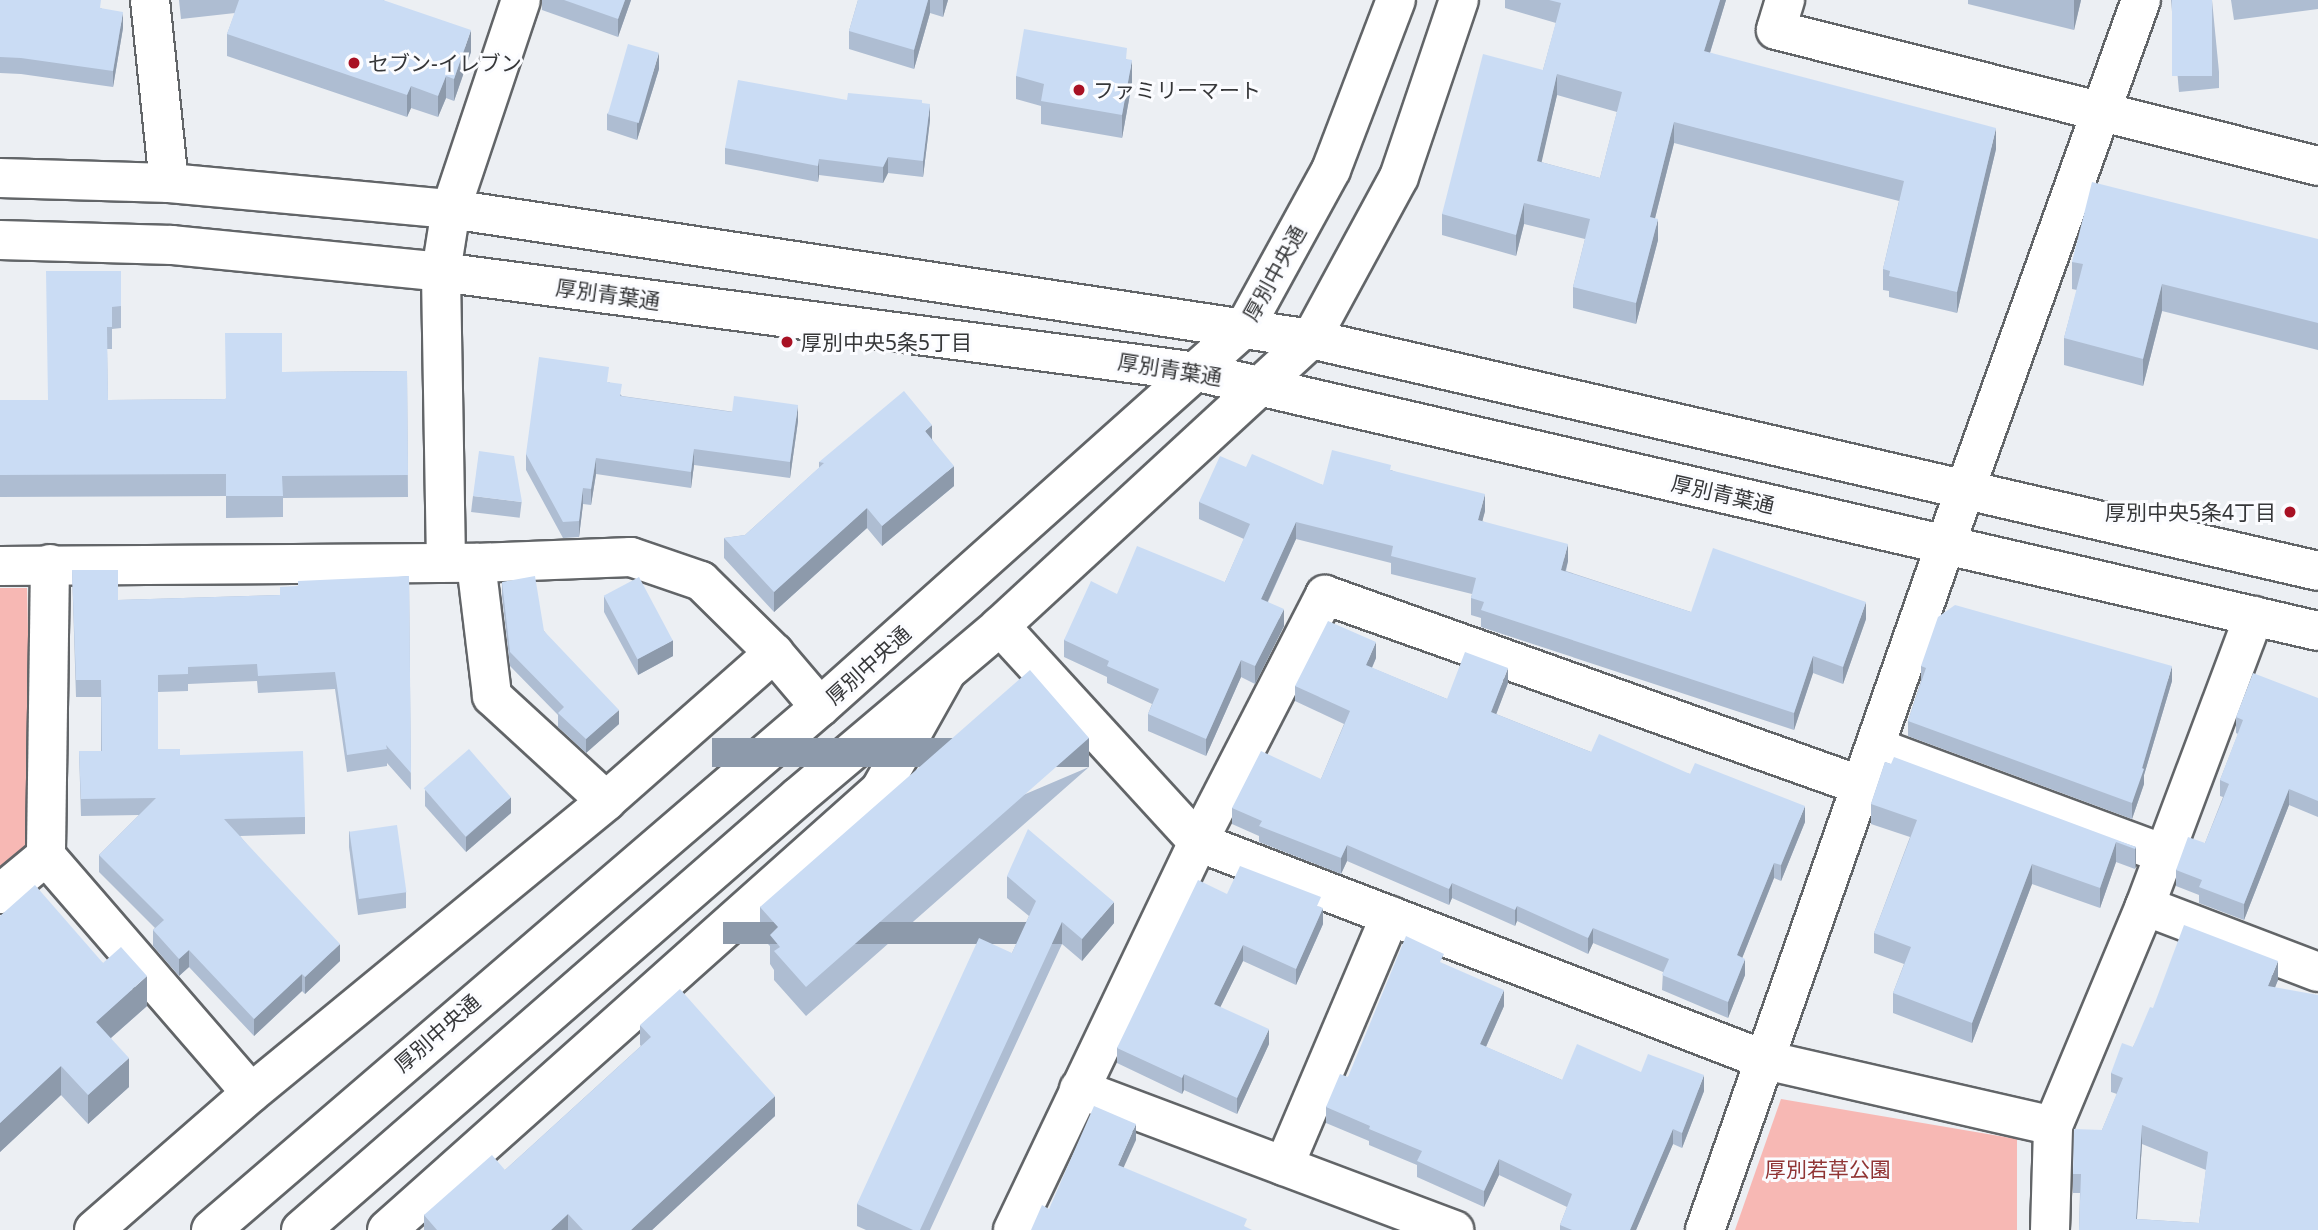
<!DOCTYPE html>
<meta charset="utf-8">
<style>
body{margin:0}
#map{position:relative;width:2318px;height:1230px;overflow:hidden;background:#eceff3;font-family:"Noto Sans","Noto Sans JP",sans-serif}
div>[style]{position:absolute}
.green>*{inset:0;background:#f7b8b4}
.roads{filter:drop-shadow(2px 0 #626568) drop-shadow(-2px 0 #626568) drop-shadow(0 2px #626568) drop-shadow(0 -2px #626568)}
.minor>*{height:38px;margin:-19px;padding:0 19px;transform-origin:19px;border-radius:19px;background:#fff}
.tertiary>*{height:38px;margin:-19px;padding:0 19px;transform-origin:19px;border-radius:19px;background:#fff}
.wall>*{inset:0;background:#aebdd2;transform-origin:0 0}
.shaded-wall>*{inset:0;background:#8d9aab;transform-origin:0 0}
.building>*{inset:0;background:#cadcf4;transform-origin:0 0}
.dots>*{width:19px;height:19px;translate:-50% -50%;box-sizing:border-box;border:4px solid #fbfcff;border-radius:50%}
span{translate:-50% -50%;white-space:nowrap;text-align:center;line-height:1.15;-webkit-text-stroke:6px #fbfcff;paint-order:stroke}
.poi-label{font-size:21px;color:#363739}
.left{translate:0 -50%;text-align:left}
.right{translate:-100% -50%;text-align:right}
.street-label{font-size:21px;color:#363739}
.park-label{font-size:21px;color:#903434}
</style>
<div id="map">
<div class="green">
<i style="clip-path:polygon(0 588px,27px 588px,33px 849px,0 877px)"></i>
<i style="clip-path:polygon(1781px 1099px,2017px 1139px,2017px 1230px,1735px 1230px)"></i>
</div>
<div class="roads">
<div class="minor">
<i style="left:150px;top:0;width:184px;rotate:84.1deg"></i>
<i style="left:1785px;top:0;width:31px;rotate:107deg"></i>
<i style="left:1776px;top:30px;width:559px;rotate:14.09deg"></i>
<i style="left:446px;top:562px;width:290px;rotate:-91deg"></i>
<i style="left:441px;top:272px;width:64px;rotate:-81deg"></i>
<i style="left:451px;top:209px;width:220px;rotate:-71.5deg"></i>
<i style="left:476px;top:563px;width:134px;rotate:83.1deg"></i>
<i style="left:492px;top:696px;width:155px;rotate:42.6deg"></i>
<i style="left:50px;top:564px;width:292px;rotate:90.8deg"></i>
<i style="left:46px;top:856px;width:313px;rotate:49.1deg"></i>
<i style="left:0;top:566px;width:476px;rotate:-0.4deg"></i>
<i style="left:476px;top:563px;width:155px;rotate:-2.2deg"></i>
<i style="left:631px;top:557px;width:74px;rotate:18.9deg"></i>
<i style="left:701px;top:581px;width:103px;rotate:44.6deg"></i>
<i style="left:774px;top:653px;width:71px;rotate:49.6deg"></i>
<i style="left:1000px;top:626px;width:293px;rotate:47.5deg"></i>
<i style="left:1198px;top:842px;width:607px;rotate:21.03deg"></i>
<i style="left:1765px;top:1060px;width:295px;rotate:12.9deg"></i>
<i style="left:1875px;top:747px;width:308px;rotate:20.3deg"></i>
<i style="left:0;top:894px;width:60px;rotate:-39.6deg"></i>
<i style="left:2145px;top:906px;width:185px;rotate:20.9deg"></i>
<i style="left:1079px;top:1089px;width:401px;rotate:20.6deg"></i>
<i style="left:1284px;top:1166px;width:272px;rotate:-67deg"></i>
<i style="left:94px;top:1230px;width:208px;rotate:-41.1deg"></i>
<i style="left:251px;top:1093px;width:460px;rotate:-39.4deg"></i>
<i style="left:606px;top:801px;width:224px;rotate:-41.4deg"></i>
<i style="left:387px;top:1230px;width:661px;rotate:-41.75deg"></i>
<i style="left:880px;top:790px;width:134px;rotate:-60.6deg"></i>
<i style="left:1013px;top:1230px;width:430px;rotate:-64.5deg"></i>
<i style="left:1198px;top:842px;width:278px;rotate:-62.8deg"></i>
<i style="left:1325px;top:595px;width:570px;rotate:19.58deg"></i>
<i style="left:1705px;top:1230px;width:728px;rotate:-70.67deg"></i>
<i style="left:1946px;top:543px;width:577px;rotate:-70.25deg"></i>
<i style="left:2050px;top:1230px;width:104px;rotate:-88.3deg"></i>
<i style="left:2053px;top:1126px;width:238px;rotate:-67.3deg"></i>
<i style="left:2145px;top:906px;width:310px;rotate:-69.4deg"></i>
</div>
<div class="tertiary">
<i style="left:0;top:178px;width:169px;rotate:1.7deg"></i>
<i style="left:169px;top:183px;width:283px;rotate:5.3deg"></i>
<i style="left:451px;top:209px;width:870px;rotate:8.6deg"></i>
<i style="left:1311px;top:339px;width:1033px;rotate:12.97deg"></i>
<i style="left:0;top:240px;width:172px;rotate:1.7deg"></i>
<i style="left:172px;top:245px;width:270px;rotate:5.7deg"></i>
<i style="left:441px;top:272px;width:764px;rotate:7.53deg"></i>
<i style="left:1198px;top:372px;width:1150px;rotate:13.02deg"></i>
<i style="left:211px;top:1230px;width:803px;rotate:-40.66deg"></i>
<i style="left:820px;top:707px;width:570px;rotate:-41.8deg"></i>
<i style="left:1245px;top:327px;width:179px;rotate:-61.3deg"></i>
<i style="left:1331px;top:170px;width:182px;rotate:-69.1deg"></i>
<i style="left:301px;top:1230px;width:659px;rotate:-41.06deg"></i>
<i style="left:798px;top:797px;width:265px;rotate:-40.2deg"></i>
<i style="left:1000px;top:626px;width:423px;rotate:-42.7deg"></i>
<i style="left:1311px;top:339px;width:184px;rotate:-61.5deg"></i>
<i style="left:1399px;top:177px;width:187px;rotate:-71.3deg"></i>
</div>
</div>
<div class="wall">
<i style="clip-path:polygon(0 0,101px 8px,123px 28px,113px 87px,21px 74px,0 73px)"></i>
<i style="clip-path:polygon(179px 0,383px 0,471px 52px,454px 101px,446px 98px,438px 117px,411px 108px,407px 117px,227px 56px,227px 34px,235px 13px,181px 19px)"></i>
<i style="clip-path:polygon(542px 0,631px 0,618px 37px,542px 10px)"></i>
<i style="clip-path:polygon(858px 0,948px 0,943px 17px,930px 13px,914px 69px,849px 49px,849px 31px)"></i>
<i style="clip-path:polygon(evenodd,1505px 0,1726px 0,1710px 53px,1996px 149px,1957px 313px,1889px 297px,1889px 291px,1883px 290px,1883px 269px,1899px 201px,1674px 143px,1655px 218px,1658px 240px,1636px 324px,1573px 308px,1573px 287px,1585px 239px,1524px 224px,1516px 256px,1442px 235px,1442px 214px,1543px 70px,1556px 23px,1505px 8px,1505px 0,1557px 95px,1617px 112px,1600px 178px,1541px 162px,1557px 95px)"></i>
<i style="clip-path:polygon(1968px 0,2081px 0,2074px 30px,1968px 4px)"></i>
<i style="clip-path:polygon(2171px 0,2212px 0,2219px 72px,2219px 88px,2179px 92px)"></i>
<i style="clip-path:polygon(2231px 0,2318px 0,2318px 9px,2234px 20px)"></i>
<i style="clip-path:polygon(1127px 59px,1132px 83px,1122px 138px,1041px 124px,1041px 106px,1016px 99px,1016px 76px)"></i>
<i style="clip-path:polygon(659px 69px,637px 140px,607px 130px,607px 114px)"></i>
<i style="clip-path:polygon(847px 100px,922px 103px,930px 120px,923px 177px,888px 173px,883px 183px,819px 175px,818px 182px,725px 164px,725px 148px)"></i>
<i style="clip-path:polygon(2318px 239px,2318px 350px,2162px 311px,2143px 386px,2064px 365px,2064px 338px,2077px 290px,2072px 289px,2072px 262px)"></i>
<i style="clip-path:polygon(121px 271px,121px 328px,112px 329px,112px 349px,107px 349px,108px 400px,225px 399px,282px 372px,407px 371px,408px 497px,283px 498px,283px 517px,226px 518px,226px 496px,0 497px,0 400px,48px 400px)"></i>
<i style="clip-path:polygon(609px 382px,622px 396px,798px 421px,790px 478px,694px 465px,691px 488px,596px 474px,591px 505px,583px 504px,579px 537px,563px 538px,526px 470px,526px 454px)"></i>
<i style="clip-path:polygon(932px 439px,954px 486px,882px 546px,867px 528px,774px 612px,724px 558px,724px 538px,745px 535px,819px 468px,819px 462px)"></i>
<i style="clip-path:polygon(1246px 467px,1323px 485px,1391px 470px,1485px 511px,1482px 521px,1568px 561px,1566px 571px,1691px 612px,1866px 619px,1843px 684px,1813px 673px,1794px 730px,1481px 627px,1481px 618px,1471px 615px,1471px 598px,1472px 594px,1391px 574px,1391px 563px,1296px 539px,1268px 602px,1284px 626px,1255px 684px,1241px 677px,1206px 756px,1148px 731px,1148px 714px,1152px 704px,1107px 683px,1107px 677px,1064px 657px,1064px 640px,1117px 594px,1225px 582px,1244px 539px,1199px 519px,1199px 502px)"></i>
<i style="left:473px;top:496px;width:49px;height:16px;rotate:7deg"></i>
<i style="clip-path:polygon(72px 570px,118px 600px,280px 595px,298px 586px,409px 576px,411px 790px,387px 763px,387px 766px,347px 772px,335px 689px,258px 693px,257px 681px,188px 684px,188px 691px,158px 692px,158px 749px,180px 755px,305px 817px,305px 834px,240px 836px,340px 961px,305px 994px,302px 991px,254px 1036px,189px 967px,179px 976px,153px 946px,153px 930px,155px 928px,99px 872px,99px 855px,139px 815px,81px 816px,79px 751px,101px 751px,101px 697px,76px 697px)"></i>
<i style="clip-path:polygon(502px 582px,544px 631px,619px 724px,586px 753px,558px 727px,558px 715px,510px 666px,502px 596px)"></i>
<i style="clip-path:polygon(604px 596px,673px 656px,638px 675px,604px 612px)"></i>
<i style="clip-path:polygon(1376px 658px,1372px 668px,1447px 699px,1508px 683px,1496px 714px,1591px 752px,1690px 774px,1805px 822px,1781px 881px,1774px 878px,1742px 958px,1745px 975px,1728px 1018px,1662px 990px,1663px 972px,1593px 943px,1588px 954px,1517px 921px,1515px 926px,1452px 898px,1449px 905px,1347px 861px,1341px 874px,1259px 842px,1259px 836px,1232px 824px,1232px 808px,1321px 779px,1344px 724px,1295px 701px,1295px 686px)"></i>
<i style="clip-path:polygon(1921px 666px,2172px 681px,2144px 775px,2144px 784px,2132px 819px,1908px 736px,1908px 721px,1921px 681px)"></i>
<i style="clip-path:polygon(2318px 698px,2318px 817px,2289px 805px,2244px 920px,2199px 903px,2199px 895px,2176px 886px,2176px 870px,2205px 843px,2223px 797px,2220px 796px,2220px 780px,2238px 734px,2236px 733px,2236px 717px)"></i>
<i style="clip-path:polygon(1885px 762px,2136px 847px,2135px 869px,2116px 862px,2100px 908px,2032px 884px,1972px 1043px,1893px 1013px,1893px 993px,1904px 964px,1874px 953px,1874px 933px,1910px 837px,1871px 824px,1871px 804px)"></i>
<i style="clip-path:polygon(1089px 767px,806px 1016px,774px 980px,774px 970px,770px 964px,770px 946px,760px 936px,760px 907px)"></i>
<i style="clip-path:polygon(425px 790px,511px 813px,466px 852px,425px 806px)"></i>
<i style="clip-path:polygon(349px 831px,406px 892px,406px 908px,358px 915px,349px 847px)"></i>
<i style="clip-path:polygon(1007px 876px,1114px 923px,1082px 961px,1062px 944px,930px 1230px,866px 1230px,857px 1226px,857px 1204px,1012px 953px,1029px 916px,1007px 898px)"></i>
<i style="clip-path:polygon(1227px 894px,1321px 907px,1323px 924px,1296px 985px,1243px 961px,1220px 1007px,1269px 1044px,1237px 1114px,1184px 1090px,1182px 1094px,1117px 1063px,1117px 1048px)"></i>
<i style="clip-path:polygon(0 916px,103px 963px,147px 1006px,111px 1038px,129px 1087px,88px 1124px,61px 1095px,0 1152px)"></i>
<i style="clip-path:polygon(1444px 964px,1504px 1006px,1486px 1047px,1562px 1080px,1641px 1072px,1704px 1091px,1682px 1148px,1673px 1144px,1636px 1230px,1560px 1230px,1560px 1225px,1567px 1207px,1499px 1175px,1484px 1207px,1417px 1177px,1417px 1165px,1369px 1145px,1369px 1141px,1326px 1123px,1326px 1107px,1348px 1077px)"></i>
<i style="clip-path:polygon(evenodd,2278px 980px,2275px 987px,2318px 1230px,2079px 1230px,2080px 1193px,2073px 1193px,2073px 1174px,2102px 1130px,2117px 1094px,2111px 1092px,2111px 1073px,2133px 1047px,2153px 1008px,2278px 980px,2142px 1144px,2206px 1170px,2199px 1223px,2137px 1219px,2142px 1144px)"></i>
<i style="clip-path:polygon(640px 1025px,775px 1116px,652px 1230px,424px 1230px,424px 1215px,505px 1170px,641px 1046px,640px 1045px)"></i>
</div>
<div class="shaded-wall">
<i style="clip-path:polygon(625px 0,631px 0,618px 37px,618px 19px)"></i>
<i style="clip-path:polygon(928px 0,930px 0,930px 13px,914px 69px,914px 50px)"></i>
<i style="clip-path:polygon(943px 0,948px 0,943px 17px)"></i>
<i style="clip-path:polygon(1720px 0,1726px 0,1704px 72px,1704px 51px)"></i>
<i style="clip-path:polygon(2074px 0,2081px 0,2074px 30px)"></i>
<i style="clip-path:polygon(123px 12px,123px 28px,113px 87px,113px 71px)"></i>
<i style="clip-path:polygon(471px 30px,471px 52px,454px 101px,454px 79px)"></i>
<i style="clip-path:polygon(659px 53px,659px 69px,637px 140px,637px 124px)"></i>
<i style="clip-path:polygon(1132px 60px,1132px 83px,1122px 138px,1122px 115px)"></i>
<i style="clip-path:polygon(1557px 74px,1557px 95px,1537px 182px,1537px 161px)"></i>
<i style="clip-path:polygon(446px 76px,446px 98px,438px 117px,438px 96px)"></i>
<i style="clip-path:polygon(411px 86px,411px 108px,407px 117px,407px 95px)"></i>
<i style="clip-path:polygon(930px 104px,930px 120px,923px 177px,923px 161px)"></i>
<i style="clip-path:polygon(1674px 122px,1674px 143px,1650px 238px,1650px 217px)"></i>
<i style="clip-path:polygon(1996px 128px,1996px 149px,1957px 313px,1957px 292px)"></i>
<i style="clip-path:polygon(888px 157px,888px 173px,883px 183px,883px 167px)"></i>
<i style="clip-path:polygon(819px 159px,819px 175px,818px 182px,818px 166px)"></i>
<i style="clip-path:polygon(1524px 203px,1524px 224px,1516px 256px,1516px 235px)"></i>
<i style="clip-path:polygon(1658px 219px,1658px 240px,1636px 324px,1636px 303px)"></i>
<i style="clip-path:polygon(2162px 284px,2162px 311px,2143px 386px,2143px 359px)"></i>
<i style="clip-path:polygon(798px 405px,798px 421px,790px 478px,790px 462px)"></i>
<i style="clip-path:polygon(932px 425px,932px 445px,925px 431px)"></i>
<i style="clip-path:polygon(694px 449px,694px 465px,691px 488px,691px 472px)"></i>
<i style="clip-path:polygon(596px 458px,596px 474px,591px 505px,591px 489px)"></i>
<i style="clip-path:polygon(954px 466px,954px 486px,882px 546px,882px 526px)"></i>
<i style="clip-path:polygon(583px 488px,583px 504px,579px 537px,579px 521px)"></i>
<i style="clip-path:polygon(1485px 494px,1485px 511px,1478px 538px,1478px 520px)"></i>
<i style="clip-path:polygon(867px 508px,867px 528px,774px 612px,774px 592px)"></i>
<i style="clip-path:polygon(1296px 522px,1296px 539px,1261px 616px,1261px 599px)"></i>
<i style="clip-path:polygon(1568px 544px,1568px 561px,1561px 587px,1561px 570px)"></i>
<i style="clip-path:polygon(1866px 602px,1866px 619px,1843px 684px,1843px 667px)"></i>
<i style="clip-path:polygon(1284px 609px,1284px 626px,1255px 684px,1255px 666px)"></i>
<i style="clip-path:polygon(673px 640px,673px 656px,638px 675px,638px 659px)"></i>
<i style="clip-path:polygon(1376px 642px,1376px 658px,1366px 681px,1366px 665px)"></i>
<i style="clip-path:polygon(1813px 656px,1813px 673px,1794px 730px,1794px 713px)"></i>
<i style="clip-path:polygon(1241px 660px,1241px 677px,1206px 756px,1206px 739px)"></i>
<i style="clip-path:polygon(2172px 666px,2172px 681px,2144px 775px,2144px 784px,2132px 819px,2132px 803px)"></i>
<i style="clip-path:polygon(1508px 668px,1508px 683px,1491px 728px,1491px 712px)"></i>
<i style="clip-path:polygon(619px 710px,619px 724px,586px 753px,586px 739px)"></i>
<i style="left:1089px;top:738px;width:29px;height:377px;rotate:90deg"></i>
<i style="clip-path:polygon(2289px 789px,2289px 805px,2244px 920px,2244px 904px)"></i>
<i style="clip-path:polygon(511px 797px,511px 813px,466px 852px,466px 837px)"></i>
<i style="clip-path:polygon(1805px 806px,1805px 822px,1781px 881px,1781px 865px)"></i>
<i style="clip-path:polygon(2116px 842px,2116px 862px,2100px 908px,2100px 888px)"></i>
<i style="clip-path:polygon(1347px 845px,1347px 861px,1341px 874px,1341px 858px)"></i>
<i style="clip-path:polygon(2136px 847px,2136px 867px,2135px 869px,2135px 849px)"></i>
<i style="clip-path:polygon(1774px 863px,1774px 878px,1737px 971px,1737px 955px)"></i>
<i style="clip-path:polygon(2032px 864px,2032px 884px,1972px 1043px,1972px 1023px)"></i>
<i style="clip-path:polygon(1452px 883px,1452px 898px,1449px 905px,1449px 889px)"></i>
<i style="clip-path:polygon(1114px 902px,1114px 923px,1082px 961px,1082px 939px)"></i>
<i style="clip-path:polygon(1517px 906px,1517px 921px,1515px 926px,1515px 910px)"></i>
<i style="clip-path:polygon(1323px 908px,1323px 924px,1296px 985px,1296px 969px)"></i>
<i style="left:1062px;top:922px;width:22px;height:339px;rotate:90deg"></i>
<i style="clip-path:polygon(1593px 928px,1593px 943px,1588px 954px,1588px 938px)"></i>
<i style="clip-path:polygon(340px 944px,340px 961px,305px 994px,305px 977px)"></i>
<i style="clip-path:polygon(1243px 945px,1243px 961px,1214px 1020px,1214px 1004px)"></i>
<i style="clip-path:polygon(189px 950px,189px 967px,179px 976px,179px 959px)"></i>
<i style="clip-path:polygon(1745px 959px,1745px 975px,1728px 1018px,1728px 1002px)"></i>
<i style="clip-path:polygon(2278px 961px,2278px 980px,2268px 1005px,2268px 986px)"></i>
<i style="clip-path:polygon(302px 974px,302px 991px,254px 1036px,254px 1019px)"></i>
<i style="clip-path:polygon(147px 976px,147px 1006px,96px 1051px,96px 1022px)"></i>
<i style="clip-path:polygon(1504px 990px,1504px 1006px,1480px 1060px,1480px 1044px)"></i>
<i style="clip-path:polygon(1269px 1029px,1269px 1044px,1237px 1114px,1237px 1098px)"></i>
<i style="clip-path:polygon(129px 1058px,129px 1087px,88px 1124px,88px 1095px)"></i>
<i style="clip-path:polygon(61px 1066px,61px 1095px,0 1152px,0 1123px)"></i>
<i style="clip-path:polygon(1184px 1074px,1184px 1090px,1182px 1094px,1182px 1078px)"></i>
<i style="clip-path:polygon(1704px 1075px,1704px 1091px,1682px 1148px,1682px 1133px)"></i>
<i style="clip-path:polygon(775px 1096px,775px 1116px,652px 1230px,631px 1230px)"></i>
<i style="clip-path:polygon(1136px 1124px,1136px 1140px,1118px 1180px,1118px 1165px)"></i>
<i style="clip-path:polygon(2142px 1125px,2142px 1144px,2136px 1230px,2136px 1219px)"></i>
<i style="clip-path:polygon(1673px 1129px,1673px 1144px,1636px 1230px,1630px 1230px)"></i>
<i style="clip-path:polygon(1499px 1159px,1499px 1175px,1484px 1207px,1484px 1191px)"></i>
<i style="clip-path:polygon(568px 1214px,568px 1230px,551px 1230px)"></i>
</div>
<div class="building">
<i style="clip-path:polygon(0 0,101px 0,100px 8px,123px 12px,113px 71px,21px 58px,0 57px)"></i>
<i style="clip-path:polygon(239px 0,383px 0,471px 30px,454px 79px,446px 76px,438px 96px,411px 86px,407px 95px,227px 34px)"></i>
<i style="clip-path:polygon(564px 0,625px 0,618px 19px)"></i>
<i style="clip-path:polygon(858px 0,928px 0,914px 50px,849px 31px)"></i>
<i style="clip-path:polygon(evenodd,1549px 0,1720px 0,1704px 51px,1996px 128px,1957px 292px,1889px 276px,1890px 271px,1883px 269px,1904px 181px,1674px 122px,1650px 217px,1658px 219px,1636px 303px,1573px 287px,1590px 219px,1524px 203px,1516px 235px,1442px 214px,1483px 54px,1543px 70px,1561px 3px,1549px 0,1557px 74px,1622px 92px,1600px 178px,1537px 161px,1557px 74px)"></i>
<i style="left:2172px;top:0;width:40px;height:76px"></i>
<i style="clip-path:polygon(1024px 29px,1127px 48px,1126px 59px,1132px 60px,1122px 115px,1041px 101px,1044px 84px,1016px 76px)"></i>
<i style="left:628px;top:44px;width:32px;height:73px;rotate:16deg"></i>
<i style="clip-path:polygon(738px 80px,847px 100px,848px 93px,922px 100px,922px 103px,930px 104px,923px 161px,888px 157px,883px 167px,819px 159px,818px 166px,725px 148px)"></i>
<i style="clip-path:polygon(2092px 182px,2318px 239px,2318px 323px,2162px 284px,2143px 359px,2064px 338px,2083px 264px,2072px 262px)"></i>
<i style="clip-path:polygon(46px 271px,121px 271px,121px 306px,112px 307px,112px 327px,107px 327px,108px 400px,226px 399px,225px 333px,282px 333px,282px 372px,407px 371px,408px 475px,282px 476px,283px 496px,226px 496px,226px 474px,0 475px,0 400px,48px 400px)"></i>
<i style="clip-path:polygon(539px 357px,609px 367px,607px 382px,622px 384px,620px 396px,732px 412px,734px 396px,798px 405px,790px 462px,694px 449px,691px 472px,596px 458px,591px 489px,583px 488px,579px 521px,563px 522px,526px 454px)"></i>
<i style="clip-path:polygon(904px 391px,932px 425px,925px 431px,954px 466px,882px 526px,867px 508px,774px 592px,724px 538px,745px 535px,824px 463px,819px 462px)"></i>
<i style="clip-path:polygon(1332px 450px,1391px 465px,1390px 470px,1485px 494px,1478px 520px,1568px 544px,1561px 570px,1691px 612px,1713px 548px,1866px 602px,1843px 667px,1813px 656px,1794px 713px,1481px 610px,1484px 602px,1471px 598px,1476px 578px,1391px 556px,1393px 546px,1296px 522px,1261px 599px,1284px 609px,1255px 666px,1241px 660px,1206px 739px,1148px 714px,1159px 689px,1107px 666px,1109px 661px,1064px 640px,1091px 581px,1117px 594px,1137px 546px,1225px 582px,1250px 524px,1199px 502px,1220px 456px,1246px 467px,1252px 454px,1323px 485px)"></i>
<i style="clip-path:polygon(479px 451px,514px 456px,522px 502px,473px 496px)"></i>
<i style="clip-path:polygon(72px 570px,118px 570px,118px 600px,280px 595px,280px 587px,298px 586px,298px 581px,409px 576px,411px 773px,386px 745px,387px 749px,347px 755px,335px 672px,258px 676px,257px 664px,188px 667px,188px 674px,158px 675px,158px 749px,180px 749px,180px 755px,303px 751px,305px 817px,224px 819px,340px 944px,305px 977px,302px 974px,254px 1019px,189px 950px,179px 959px,153px 930px,164px 920px,99px 855px,156px 798px,81px 799px,79px 751px,102px 751px,101px 680px,76px 680px)"></i>
<i style="clip-path:polygon(535px 576px,544px 631px,619px 710px,586px 739px,558px 713px,564px 707px,510px 652px,502px 582px)"></i>
<i style="left:639px;top:577px;width:72px;height:40px;rotate:62deg"></i>
<i style="clip-path:polygon(1955px 605px,2172px 666px,2142px 768px,2144px 769px,2132px 803px,1908px 721px,1926px 668px,1921px 666px,1938px 617px)"></i>
<i style="clip-path:polygon(1328px 621px,1376px 642px,1366px 665px,1447px 699px,1465px 652px,1508px 668px,1491px 712px,1591px 752px,1599px 734px,1690px 774px,1695px 763px,1805px 806px,1781px 865px,1774px 863px,1737px 955px,1745px 959px,1728px 1002px,1662px 975px,1669px 959px,1593px 928px,1588px 938px,1517px 906px,1515px 910px,1452px 883px,1449px 889px,1347px 845px,1341px 858px,1259px 826px,1262px 821px,1232px 808px,1261px 751px,1321px 779px,1350px 711px,1295px 686px)"></i>
<i style="clip-path:polygon(1030px 670px,1089px 738px,806px 987px,774px 951px,780px 947px,770px 935px,778px 927px,760px 907px)"></i>
<i style="clip-path:polygon(2253px 673px,2318px 698px,2318px 801px,2289px 789px,2244px 904px,2199px 887px,2202px 880px,2176px 870px,2188px 837px,2205px 843px,2229px 784px,2220px 780px,2243px 720px,2236px 717px)"></i>
<i style="left:469px;top:749px;width:64px;height:60px;rotate:49deg"></i>
<i style="clip-path:polygon(1894px 757px,2136px 847px,2135px 849px,2116px 842px,2100px 888px,2032px 864px,1972px 1023px,1893px 993px,1911px 947px,1874px 933px,1917px 820px,1871px 804px,1885px 762px,1891px 764px)"></i>
<i style="left:397px;top:825px;width:68px;height:48px;rotate:82deg"></i>
<i style="clip-path:polygon(1028px 829px,1114px 902px,1082px 939px,1062px 922px,920px 1230px,913px 1230px,857px 1204px,979px 938px,1012px 953px,1036px 901px,1007px 876px)"></i>
<i style="clip-path:polygon(1240px 866px,1321px 897px,1317px 906px,1323px 908px,1296px 969px,1243px 945px,1214px 1004px,1269px 1029px,1237px 1098px,1184px 1074px,1182px 1078px,1117px 1048px,1198px 880px,1227px 894px)"></i>
<i style="clip-path:polygon(35px 885px,103px 963px,121px 947px,147px 976px,96px 1022px,129px 1058px,88px 1095px,61px 1066px,0 1123px,0 916px)"></i>
<i style="clip-path:polygon(evenodd,2184px 925px,2278px 961px,2268px 986px,2318px 995px,2318px 1230px,2079px 1230px,2081px 1174px,2073px 1174px,2074px 1129px,2102px 1130px,2123px 1078px,2111px 1073px,2122px 1043px,2133px 1047px,2150px 1007px,2153px 1008px,2184px 925px,2142px 1125px,2208px 1152px,2199px 1223px,2136px 1219px,2142px 1125px)"></i>
<i style="clip-path:polygon(1406px 936px,1444px 954px,1440px 962px,1504px 990px,1480px 1044px,1562px 1080px,1577px 1044px,1641px 1072px,1648px 1054px,1704px 1075px,1682px 1133px,1673px 1129px,1630px 1230px,1572px 1230px,1560px 1225px,1572px 1194px,1499px 1159px,1484px 1191px,1417px 1161px,1422px 1151px,1369px 1129px,1370px 1126px,1326px 1107px,1340px 1074px,1348px 1077px)"></i>
<i style="clip-path:polygon(680px 989px,775px 1096px,631px 1230px,583px 1230px,568px 1214px,551px 1230px,437px 1230px,424px 1215px,492px 1155px,505px 1170px,651px 1037px,640px 1025px)"></i>
<i style="clip-path:polygon(1094px 1106px,1136px 1124px,1118px 1165px,1247px 1219px,1244px 1226px,1252px 1230px,1031px 1230px,1042px 1205px,1049px 1209px)"></i>
</div>
<div class="dots">
<i style="left:354px;top:63px;background:#a81124"></i>
<i style="left:1079px;top:90px;background:#a81124"></i>
<i style="left:787px;top:342px;background:#a81124"></i>
<i style="left:2290px;top:512px;background:#a81124"></i>
</div>
<div class="poi-label">
<span class="left" style="left:368px;top:63px">セブン-イレブン</span>
<span class="left" style="left:1093px;top:90px">ファミリーマート</span>
<span class="left" style="left:801px;top:342px">厚別中央5条5丁目</span>
<span class="right" style="left:2276px;top:512px">厚別中央5条4丁目</span>
</div>
<div class="street-label">
<span style="left:1274px;top:273px;rotate:-61deg">厚別中央通</span>
<span style="left:608px;top:294px;rotate:8deg">厚別青葉通</span>
<span style="left:1170px;top:369px;rotate:9deg">厚別青葉通</span>
<span style="left:1723px;top:494px;rotate:13deg">厚別青葉通</span>
<span style="left:868px;top:665px;rotate:-42deg">厚別中央通</span>
<span style="left:437px;top:1033px;rotate:-41deg">厚別中央通</span>
</div>
<div class="park-label">
<span style="left:1828px;top:1169px">厚別若草公園</span>
</div>
</div>
